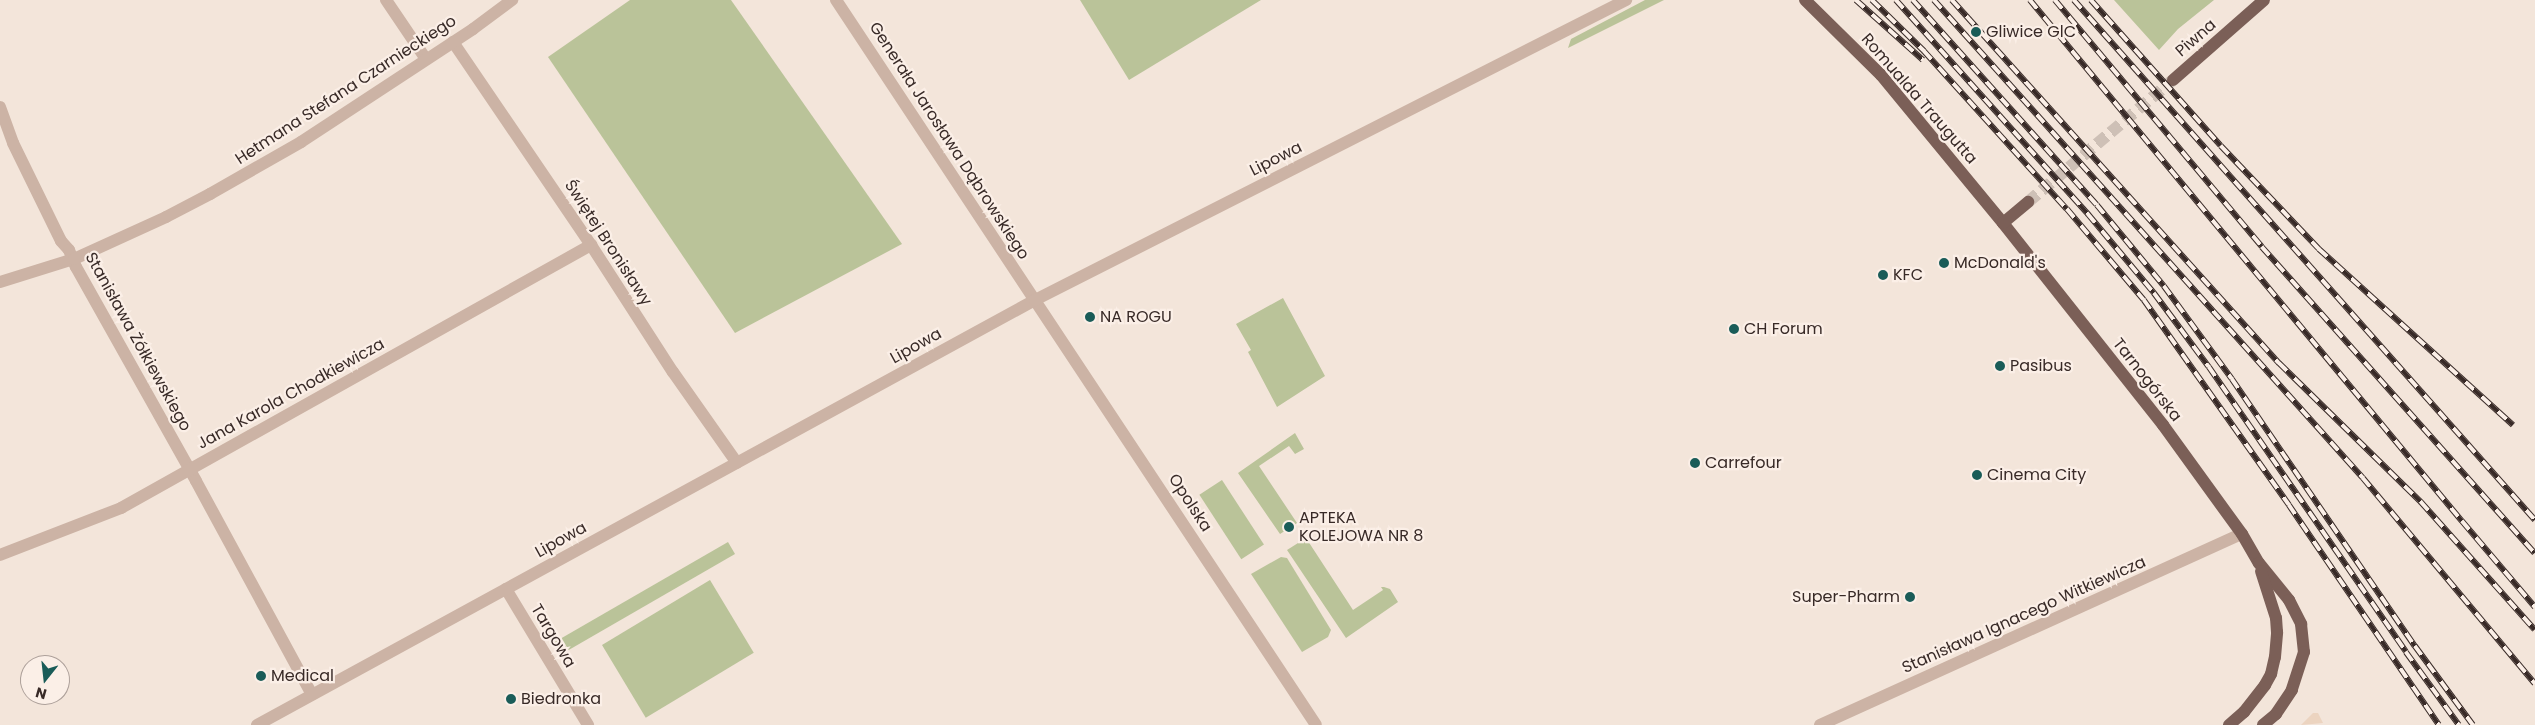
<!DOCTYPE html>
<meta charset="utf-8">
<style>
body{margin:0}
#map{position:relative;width:2535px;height:725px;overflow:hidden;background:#f3e5da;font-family:Poppins,sans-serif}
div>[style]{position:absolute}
.green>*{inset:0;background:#bac399;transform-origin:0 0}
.plaza>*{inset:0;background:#ecd4c0}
.major-tunnel>*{height:12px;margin-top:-6px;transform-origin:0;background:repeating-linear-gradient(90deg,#cec0b6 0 12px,transparent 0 18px)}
.minor>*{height:12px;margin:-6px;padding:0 6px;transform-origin:6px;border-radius:6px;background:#ccb3a5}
.major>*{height:12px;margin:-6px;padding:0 6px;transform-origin:6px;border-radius:6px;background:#7b5f57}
.rail>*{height:5.5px;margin-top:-2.75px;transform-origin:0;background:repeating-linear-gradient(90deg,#fbefe7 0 11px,#382a27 0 22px);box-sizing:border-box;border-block:1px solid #382a27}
.dots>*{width:14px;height:14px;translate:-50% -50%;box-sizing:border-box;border:2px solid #fbefe7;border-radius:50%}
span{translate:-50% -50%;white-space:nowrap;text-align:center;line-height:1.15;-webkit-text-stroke:4.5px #fbefe7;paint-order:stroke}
.poi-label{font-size:16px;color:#382a27}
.left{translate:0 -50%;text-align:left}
.right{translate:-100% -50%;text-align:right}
.street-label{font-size:16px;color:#382a27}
.north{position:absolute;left:20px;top:655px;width:50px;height:50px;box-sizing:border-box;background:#fbefe7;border:1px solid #ada09a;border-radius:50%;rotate:196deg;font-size:14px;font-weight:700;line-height:20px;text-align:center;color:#382a27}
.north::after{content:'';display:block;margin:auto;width:18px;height:22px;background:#1a5c58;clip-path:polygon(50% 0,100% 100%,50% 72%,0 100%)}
</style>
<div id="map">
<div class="green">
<i style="clip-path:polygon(630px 0,731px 0,902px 244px,735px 333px,548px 57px)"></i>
<i style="clip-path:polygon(1080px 0,1261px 0,1129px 80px)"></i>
<i style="clip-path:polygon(1645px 0,1664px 0,1568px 48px,1571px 39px)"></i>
<i style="clip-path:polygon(2114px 0,2214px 0,2178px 29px,2159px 50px)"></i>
<i style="clip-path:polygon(1283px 298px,1325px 376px,1277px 407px,1248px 352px,1251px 350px,1236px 324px)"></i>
<i style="clip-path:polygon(1295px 433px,1304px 449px,1295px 454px,1289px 446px,1259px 466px,1297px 523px,1280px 534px,1238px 473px)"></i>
<i style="left:1222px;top:480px;width:77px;height:27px;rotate:57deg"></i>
<i style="clip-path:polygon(1306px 538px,1353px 610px,1383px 590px,1381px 587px,1384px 587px,1390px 589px,1398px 602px,1346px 638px,1287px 550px)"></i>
<i style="left:728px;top:542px;width:14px;height:200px;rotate:60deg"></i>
<i style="clip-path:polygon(1281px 557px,1287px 558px,1331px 630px,1328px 637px,1302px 652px,1251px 574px)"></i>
<i style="left:710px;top:580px;width:85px;height:126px;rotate:59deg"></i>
</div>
<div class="plaza">
<i style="clip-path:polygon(2313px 713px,2318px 713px,2323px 723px,2301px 725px)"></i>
</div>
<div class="major-tunnel">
<i style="left:2028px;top:202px;width:189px;rotate:-40.1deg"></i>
</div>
<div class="minor">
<i style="left:386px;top:0;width:71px;rotate:55.9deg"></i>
<i style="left:836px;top:0;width:869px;rotate:56.49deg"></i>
<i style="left:453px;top:42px;width:245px;rotate:55.8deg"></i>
<i style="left:591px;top:245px;width:151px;rotate:57.2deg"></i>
<i style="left:673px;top:372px;width:111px;rotate:54.9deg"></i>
<i style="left:0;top:107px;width:38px;rotate:70deg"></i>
<i style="left:13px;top:143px;width:109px;rotate:63.9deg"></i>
<i style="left:61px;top:241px;width:12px;rotate:48deg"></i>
<i style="left:69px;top:250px;width:18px;rotate:68deg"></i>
<i style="left:76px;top:267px;width:245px;rotate:60.7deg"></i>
<i style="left:196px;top:481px;width:243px;rotate:61.5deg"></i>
<i style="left:0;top:282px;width:77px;rotate:-17.3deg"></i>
<i style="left:74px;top:259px;width:101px;rotate:-24.5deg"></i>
<i style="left:166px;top:217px;width:50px;rotate:-27.6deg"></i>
<i style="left:210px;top:194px;width:105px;rotate:-29.7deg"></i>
<i style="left:301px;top:142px;width:206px;rotate:-33.3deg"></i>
<i style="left:473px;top:29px;width:49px;rotate:-36.6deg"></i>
<i style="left:0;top:555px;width:130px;rotate:-21.2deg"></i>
<i style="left:121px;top:508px;width:539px;rotate:-29.23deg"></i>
<i style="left:506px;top:589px;width:159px;rotate:58.9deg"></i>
<i style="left:257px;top:725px;width:887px;rotate:-28.65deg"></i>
<i style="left:1035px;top:300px;width:663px;rotate:-26.91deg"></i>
<i style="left:1820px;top:725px;width:463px;rotate:-24.4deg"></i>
</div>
<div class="major">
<i style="left:1805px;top:0;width:107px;rotate:44.6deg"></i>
<i style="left:1881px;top:75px;width:192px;rotate:50.5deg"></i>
<i style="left:2003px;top:223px;width:258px;rotate:51.6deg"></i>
<i style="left:2163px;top:425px;width:135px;rotate:54.1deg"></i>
<i style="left:2242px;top:534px;width:34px;rotate:60deg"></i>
<i style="left:2259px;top:563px;width:48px;rotate:51deg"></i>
<i style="left:2289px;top:600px;width:27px;rotate:63deg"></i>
<i style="left:2301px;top:624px;width:28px;rotate:84deg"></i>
<i style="left:2304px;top:652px;width:40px;rotate:108deg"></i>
<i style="left:2292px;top:690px;width:29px;rotate:124deg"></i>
<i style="left:2276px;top:714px;width:17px;rotate:140deg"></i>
<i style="left:2173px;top:80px;width:121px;rotate:-41.3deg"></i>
<i style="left:2003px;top:223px;width:33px;rotate:-40deg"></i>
<i style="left:2229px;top:725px;width:20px;rotate:-41deg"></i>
<i style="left:2244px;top:712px;width:34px;rotate:-52deg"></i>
<i style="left:2265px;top:685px;width:13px;rotate:-61deg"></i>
<i style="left:2271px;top:674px;width:17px;rotate:-77deg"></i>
<i style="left:2275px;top:657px;width:25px;rotate:-85deg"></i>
<i style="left:2277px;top:632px;width:14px;rotate:-94deg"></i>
<i style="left:2276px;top:618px;width:49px;rotate:-107.7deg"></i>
</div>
<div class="rail">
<i style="left:1856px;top:0;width:90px;rotate:41.8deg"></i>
<i style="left:1872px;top:0;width:73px;rotate:44.4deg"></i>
<i style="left:1924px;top:51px;width:213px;rotate:47.9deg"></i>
<i style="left:2067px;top:209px;width:119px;rotate:49.8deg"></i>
<i style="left:2144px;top:300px;width:251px;rotate:54.7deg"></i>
<i style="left:2289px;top:505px;width:266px;rotate:55.7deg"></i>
<i style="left:1896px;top:0;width:288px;rotate:48.1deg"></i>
<i style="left:2088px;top:214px;width:103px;rotate:50.1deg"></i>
<i style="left:2154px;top:293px;width:92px;rotate:53.4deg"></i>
<i style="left:2209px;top:367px;width:346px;rotate:55.3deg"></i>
<i style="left:2406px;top:652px;width:90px;rotate:54deg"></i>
<i style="left:1913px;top:0;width:275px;rotate:48.1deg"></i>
<i style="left:2097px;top:205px;width:105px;rotate:50.4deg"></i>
<i style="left:2164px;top:286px;width:115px;rotate:53.8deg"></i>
<i style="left:2232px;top:379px;width:324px;rotate:55.6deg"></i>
<i style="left:2415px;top:646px;width:98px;rotate:53.7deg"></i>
<i style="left:1934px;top:0;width:642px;rotate:48.09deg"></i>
<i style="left:2363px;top:478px;width:268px;rotate:50.1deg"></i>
<i style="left:1952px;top:0;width:489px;rotate:48deg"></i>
<i style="left:2279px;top:363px;width:199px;rotate:44.4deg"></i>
<i style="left:2421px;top:502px;width:171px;rotate:48.3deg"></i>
<i style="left:2030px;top:0;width:677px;rotate:50.34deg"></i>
<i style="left:2462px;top:521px;width:113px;rotate:49.7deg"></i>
<i style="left:2055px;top:0;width:322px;rotate:50deg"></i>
<i style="left:2262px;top:247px;width:410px;rotate:48.3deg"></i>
<i style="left:2074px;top:0;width:695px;rotate:48.44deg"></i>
<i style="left:2091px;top:0;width:195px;rotate:48.3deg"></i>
<i style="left:2221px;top:146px;width:142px;rotate:46.4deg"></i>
<i style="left:2319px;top:249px;width:262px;rotate:42.2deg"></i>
</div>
<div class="dots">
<i style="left:1976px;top:32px;background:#1a5c58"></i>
<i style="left:1944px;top:263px;background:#1a5c58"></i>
<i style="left:1883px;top:275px;background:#1a5c58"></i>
<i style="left:1090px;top:317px;background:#1a5c58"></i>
<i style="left:1734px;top:329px;background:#1a5c58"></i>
<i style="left:2000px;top:366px;background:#1a5c58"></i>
<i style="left:1695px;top:463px;background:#1a5c58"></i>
<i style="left:1977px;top:475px;background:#1a5c58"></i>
<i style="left:1289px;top:527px;background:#1a5c58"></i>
<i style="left:1910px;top:597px;background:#1a5c58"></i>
<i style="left:261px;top:676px;background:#1a5c58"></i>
<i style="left:511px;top:699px;background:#1a5c58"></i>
</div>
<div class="poi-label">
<span class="left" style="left:1986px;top:32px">Gliwice GlC</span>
<span class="left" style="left:1954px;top:263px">McDonald's</span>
<span class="left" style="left:1893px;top:275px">KFC</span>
<span class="left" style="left:1100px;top:317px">NA ROGU</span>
<span class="left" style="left:1744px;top:329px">CH Forum</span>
<span class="left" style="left:2010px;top:366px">Pasibus</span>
<span class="left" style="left:1705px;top:463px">Carrefour</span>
<span class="left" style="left:1987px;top:475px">Cinema City</span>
<span class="left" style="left:1299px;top:527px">APTEKA<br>KOLEJOWA NR 8</span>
<span class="right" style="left:1900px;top:597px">Super-Pharm</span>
<span class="left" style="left:271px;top:676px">Medical</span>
<span class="left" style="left:521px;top:699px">Biedronka</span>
</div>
<div class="street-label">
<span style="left:2196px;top:38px;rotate:-41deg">Piwna</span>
<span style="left:346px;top:90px;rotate:-33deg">Hetmana Stefana Czarnieckiego</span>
<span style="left:1919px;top:99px;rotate:49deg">Romualda Traugutta</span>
<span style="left:949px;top:141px;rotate:57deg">Generała Jarosława Dąbrowskiego</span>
<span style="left:1276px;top:159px;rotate:-27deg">Lipowa</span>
<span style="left:608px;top:243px;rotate:57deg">Świętej Bronisławy</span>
<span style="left:138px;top:342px;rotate:61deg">Stanisława Żółkiewskiego</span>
<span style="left:916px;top:346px;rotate:-29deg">Lipowa</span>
<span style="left:2147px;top:380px;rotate:52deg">Tarnogórska</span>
<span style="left:291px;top:394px;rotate:-29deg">Jana Karola Chodkiewicza</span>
<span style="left:1190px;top:503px;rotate:57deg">Opolska</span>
<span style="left:561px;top:540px;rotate:-29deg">Lipowa</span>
<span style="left:2024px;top:615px;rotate:-24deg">Stanisława Ignacego Witkiewicza</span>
<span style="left:553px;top:636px;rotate:59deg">Targowa</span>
</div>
<div class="north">N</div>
</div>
